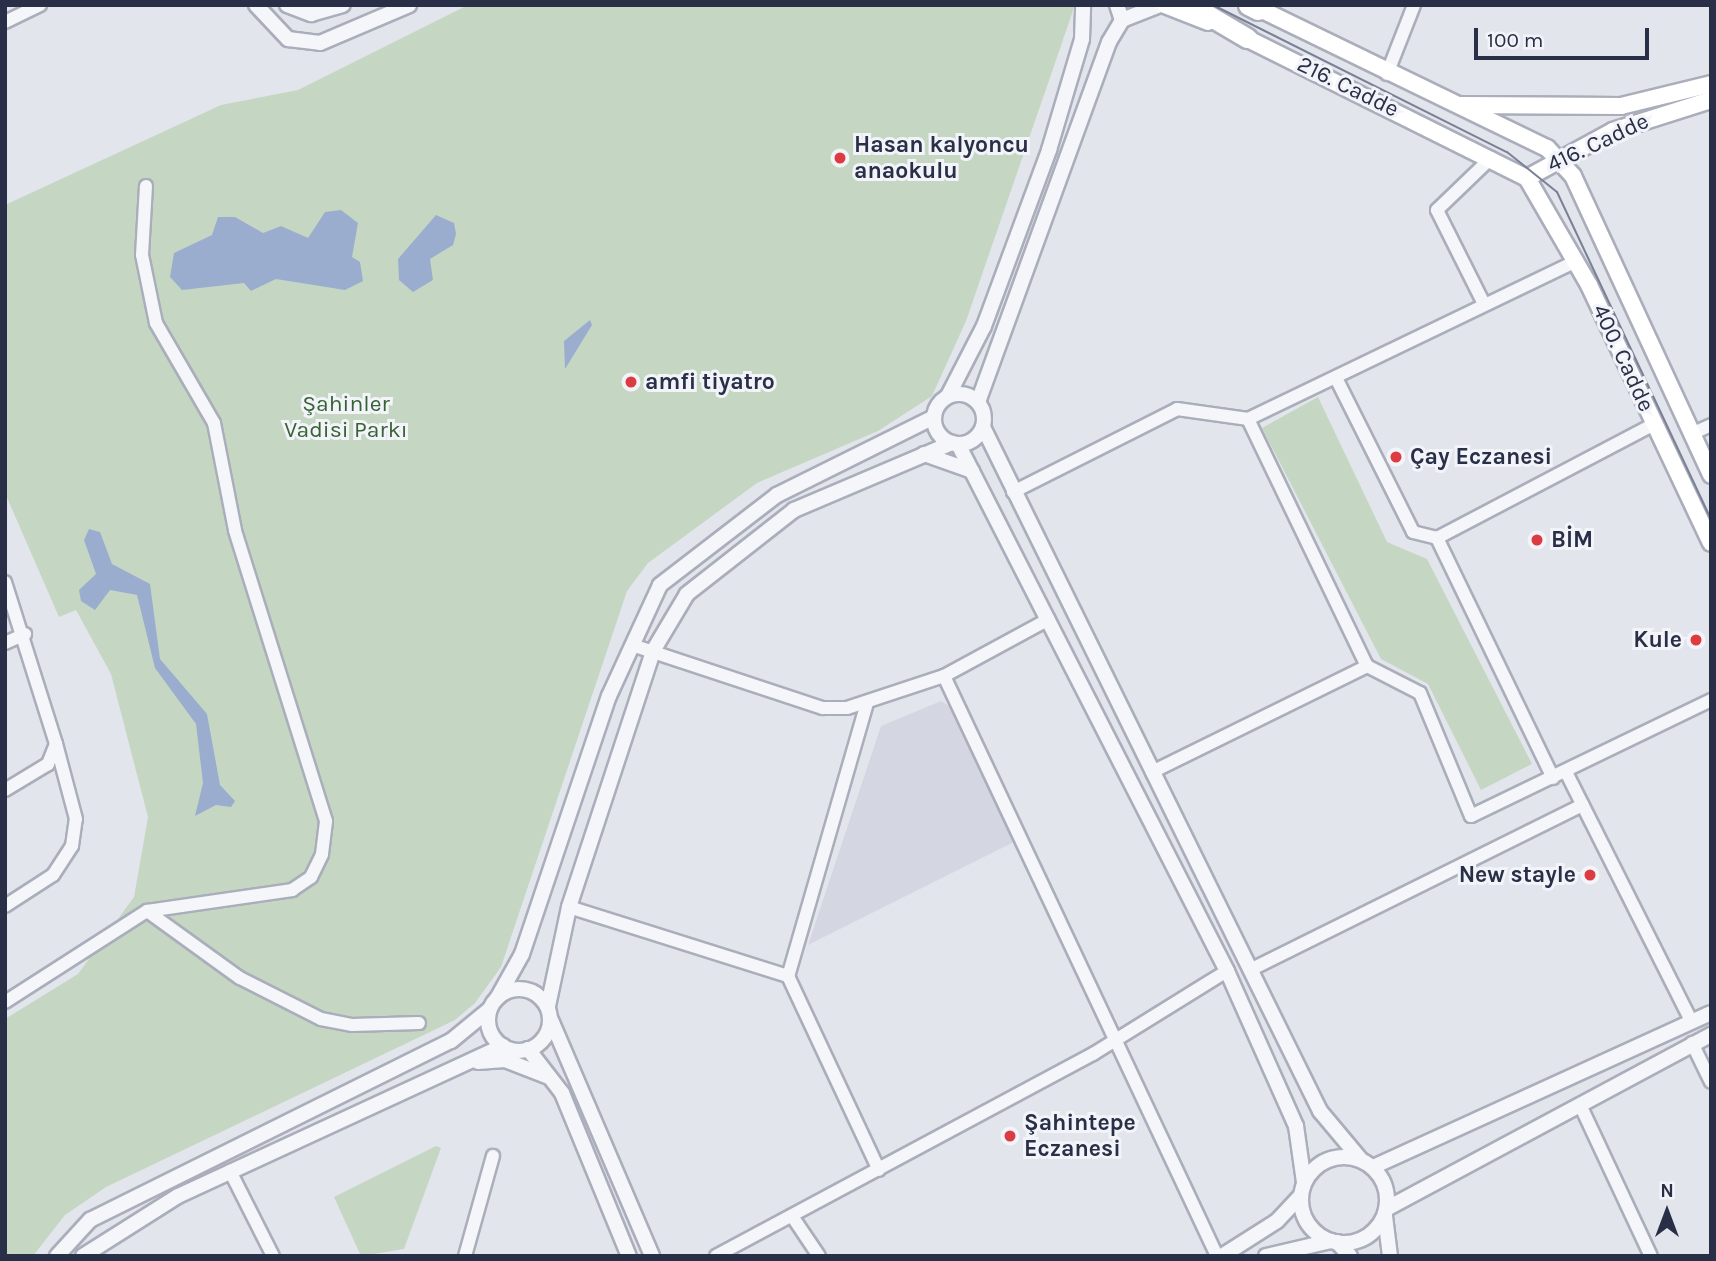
<!DOCTYPE html>
<meta charset="utf-8">
<style>
body{margin:0}
#map{position:relative;width:1716px;height:1261px;overflow:hidden;background:#e2e5ec;font-family:Karla,sans-serif}
div>[style]{position:absolute}
.built>*{inset:0;background:#d4d7e1}
.green>*{inset:0;background:#c5d7c2}
.water>*{inset:0;background:#9aadcf}
.roads{filter:drop-shadow(2px 0 #aaaeba) drop-shadow(-2px 0 #aaaeba) drop-shadow(0 2px #aaaeba) drop-shadow(0 -2px #aaaeba)}
.minor>*{height:12px;margin:-6px;padding:0 6px;transform-origin:6px;border-radius:6px;background:#f5f6f9}
.tertiary>*{height:14px;margin:-7px;padding:0 7px;transform-origin:7px;border-radius:7px;background:#f5f6f9}
.tertiary>.ring{margin:-7px;padding:0;box-sizing:content-box;background:none;border:14px solid #f5f6f9;border-radius:50%}
.secondary>*{height:16px;margin:-8px;padding:0 8px;transform-origin:8px;border-radius:8px;background:#fff}
.primary>*{height:19px;margin:-9.5px;padding:0 9.5px;transform-origin:9.5px;border-radius:9.5px;background:#fff}
.tram>*{height:2px;margin:-1px;padding:0 1px;transform-origin:1px;border-radius:1px;background:#7a8197}
.dots>*{width:19px;height:19px;translate:-50% -50%;box-sizing:border-box;border:4px solid #f2f4f9;border-radius:50%}
span{translate:-50% -50%;white-space:nowrap;text-align:center;line-height:1.15;-webkit-text-stroke:6px #f2f4f9;paint-order:stroke}
.street-label{font-size:23px;color:#282f46}
.poi-label{font-size:23px;color:#282f46;font-weight:700}
.left{translate:0 -50%;text-align:left}
.right{translate:-100% -50%;text-align:right}
.park-label{font-size:23px;color:#376334}
.frame{position:absolute;inset:0;border:7px solid #282f46;pointer-events:none}
.north{position:absolute;left:1632px;top:1177px;width:70px;height:70px;-webkit-text-stroke:5px #f2f4f9;paint-order:stroke;rotate:0deg;font-size:19px;font-weight:700;line-height:28px;text-align:center;color:#282f46}
.north::after{content:'';display:block;margin:auto;width:24px;height:32px;background:#282f46;clip-path:polygon(50% 0,100% 100%,50% 72%,0 100%)}
.scale{position:absolute;left:1474px;top:28px;width:175px;height:32px;box-sizing:border-box;border:4px solid #282f46;border-top:0;padding-left:9px;font-size:21px;line-height:24px;white-space:nowrap;color:#282f46;-webkit-text-stroke:5px #f2f4f9;paint-order:stroke}
</style>
<div id="map">
<div class="built">
<i style="clip-path:polygon(941px 701px,951px 707px,1014px 842px,808px 945px,881px 726px)"></i>
</div>
<div class="green">
<i style="clip-path:polygon(468px 5px,1075px 5px,966px 321px,932px 396px,878px 431px,757px 483px,648px 563px,627px 591px,501px 967px,475px 1003px,455px 1020px,106px 1187px,65px 1215px,33px 1256px,5px 1256px,5px 1019px,78px 974px,134px 897px,148px 817px,111px 674px,76px 610px,59px 617px,5px 493px,5px 205px,221px 105px,298px 90px)"></i>
<i style="clip-path:polygon(1318px 397px,1387px 542px,1427px 559px,1532px 764px,1481px 790px,1428px 684px,1381px 659px,1262px 428px)"></i>
<i style="clip-path:polygon(436px 1146px,441px 1148px,404px 1249px,361px 1256px,334px 1197px)"></i>
</div>
<div class="water">
<i style="clip-path:polygon(341px 210px,358px 223px,352px 257px,360px 262px,363px 281px,345px 290px,276px 279px,251px 291px,244px 283px,182px 290px,170px 277px,174px 253px,212px 235px,218px 217px,235px 217px,263px 233px,281px 226px,308px 238px,325px 212px)"></i>
<i style="clip-path:polygon(436px 215px,454px 223px,456px 234px,453px 245px,430px 259px,433px 280px,413px 292px,399px 280px,398px 259px)"></i>
<i style="clip-path:polygon(590px 320px,592px 325px,565px 369px,564px 341px)"></i>
<i style="clip-path:polygon(89px 529px,100px 532px,112px 564px,150px 584px,160px 659px,207px 714px,220px 785px,235px 801px,231px 807px,216px 805px,195px 816px,203px 783px,196px 724px,155px 668px,137px 595px,110px 590px,95px 610px,81px 601px,79px 590px,96px 574px,84px 540px)"></i>
</div>
<div class="roads">
<div class="minor">
<i style="left:5px;top:22px;width:39px;rotate:-26deg"></i>
<i style="left:1387px;top:74px;width:74px;rotate:-68.6deg"></i>
<i style="left:1484px;top:304px;width:105px;rotate:-116.6deg"></i>
<i style="left:1437px;top:210px;width:75px;rotate:-43.9deg"></i>
<i style="left:1336px;top:378px;width:172px;rotate:63.4deg"></i>
<i style="left:1413px;top:532px;width:25px;rotate:14deg"></i>
<i style="left:1248px;top:419px;width:274px;rotate:64.3deg"></i>
<i style="left:1367px;top:666px;width:59px;rotate:27deg"></i>
<i style="left:1420px;top:693px;width:133px;rotate:67.5deg"></i>
<i style="left:1471px;top:816px;width:267px;rotate:-25.8deg"></i>
<i style="left:1691px;top:434px;width:22px;rotate:-24deg"></i>
<i style="left:1013px;top:492px;width:184px;rotate:-26.8deg"></i>
<i style="left:1177px;top:409px;width:72px;rotate:8deg"></i>
<i style="left:1248px;top:419px;width:365px;rotate:-25.7deg"></i>
<i style="left:5px;top:582px;width:170px;rotate:72.5deg"></i>
<i style="left:56px;top:744px;width:22px;rotate:112deg"></i>
<i style="left:48px;top:764px;width:50px;rotate:148.8deg"></i>
<i style="left:5px;top:643px;width:22px;rotate:-24deg"></i>
<i style="left:632px;top:645px;width:201px;rotate:18.3deg"></i>
<i style="left:823px;top:708px;width:24px"></i>
<i style="left:847px;top:708px;width:102px;rotate:-18.3deg"></i>
<i style="left:944px;top:676px;width:119px;rotate:-28.5deg"></i>
<i style="left:944px;top:676px;width:641px;rotate:64.79deg"></i>
<i style="left:867px;top:703px;width:284px;rotate:106.1deg"></i>
<i style="left:788px;top:976px;width:214px;rotate:64.9deg"></i>
<i style="left:1152px;top:772px;width:240px;rotate:-26.2deg"></i>
<i style="left:1566px;top:772px;width:280px;rotate:63.3deg"></i>
<i style="left:1553px;top:778px;width:267px;rotate:-115.8deg"></i>
<i style="left:1437px;top:538px;width:245px;rotate:-27.7deg"></i>
<i style="left:5px;top:906px;width:57px;rotate:-32.9deg"></i>
<i style="left:53px;top:875px;width:35px;rotate:-57deg"></i>
<i style="left:72px;top:846px;width:27px;rotate:-82deg"></i>
<i style="left:76px;top:819px;width:78px;rotate:-104.9deg"></i>
<i style="left:569px;top:907px;width:230px;rotate:17.5deg"></i>
<i style="left:147px;top:911px;width:115px;rotate:35.8deg"></i>
<i style="left:240px;top:978px;width:91px;rotate:26.8deg"></i>
<i style="left:321px;top:1019px;width:32px;rotate:11deg"></i>
<i style="left:352px;top:1025px;width:67px;rotate:-1.7deg"></i>
<i style="left:1250px;top:970px;width:371px;rotate:-26.4deg"></i>
<i style="left:5px;top:1002px;width:169px;rotate:-32.7deg"></i>
<i style="left:147px;top:911px;width:147px;rotate:-8.2deg"></i>
<i style="left:292px;top:890px;width:23px;rotate:-34deg"></i>
<i style="left:311px;top:877px;width:25px;rotate:-64deg"></i>
<i style="left:322px;top:854px;width:33px;rotate:-83deg"></i>
<i style="left:326px;top:821px;width:305px;rotate:-107.4deg"></i>
<i style="left:235px;top:530px;width:109px;rotate:-101.1deg"></i>
<i style="left:214px;top:423px;width:116px;rotate:-120.1deg"></i>
<i style="left:156px;top:323px;width:69px;rotate:-101.6deg"></i>
<i style="left:142px;top:255px;width:69px;rotate:-86.7deg"></i>
<i style="left:1692px;top:1043px;width:43px;rotate:64deg"></i>
<i style="left:1582px;top:1109px;width:162px;rotate:64.9deg"></i>
<i style="left:230px;top:1171px;width:95px;rotate:63.2deg"></i>
<i style="left:792px;top:1216px;width:48px;rotate:56deg"></i>
<i style="left:465px;top:1256px;width:104px;rotate:-74.4deg"></i>
<i style="left:716px;top:1256px;width:428px;rotate:-28.2deg"></i>
<i style="left:1093px;top:1054px;width:158px;rotate:-31.8deg"></i>
</div>
<div class="tertiary">
<i style="left:256px;top:5px;width:47px;rotate:46.7deg"></i>
<i style="left:288px;top:39px;width:32px;rotate:7deg"></i>
<i style="left:320px;top:43px;width:97px;rotate:-23.1deg"></i>
<i style="left:287px;top:5px;width:26px;rotate:21deg"></i>
<i style="left:311px;top:14px;width:33px;rotate:-16deg"></i>
<i style="left:1117px;top:5px;width:16px;rotate:72deg"></i>
<i class="ring" style="left:934px;top:394px;width:36px;height:36px"></i>
<i style="left:948px;top:396px;width:79px;rotate:-62.8deg"></i>
<i style="left:984px;top:326px;width:188px;rotate:-69.7deg"></i>
<i style="left:1049px;top:150px;width:116px;rotate:-73.4deg"></i>
<i style="left:1082px;top:39px;width:34px;rotate:-88deg"></i>
<i style="left:978px;top:402px;width:383px;rotate:-70deg"></i>
<i style="left:1109px;top:42px;width:26px;rotate:-59deg"></i>
<i style="left:1122px;top:20px;width:41px;rotate:-21.5deg"></i>
<i style="left:983px;top:427px;width:763px;rotate:63.77deg"></i>
<i style="left:1320px;top:1111px;width:64px;rotate:50.1deg"></i>
<i style="left:958px;top:444px;width:592px;rotate:62.96deg"></i>
<i style="left:1227px;top:971px;width:170px;rotate:66deg"></i>
<i style="left:1296px;top:1126px;width:57px;rotate:81.9deg"></i>
<i style="left:924px;top:454px;width:51px;rotate:19.5deg"></i>
<i class="ring" style="left:488px;top:989px;width:48px;height:48px"></i>
<i style="left:498px;top:997px;width:49px;rotate:-60.8deg"></i>
<i style="left:522px;top:954px;width:272px;rotate:-71.4deg"></i>
<i style="left:609px;top:696px;width:122px;rotate:-65.3deg"></i>
<i style="left:660px;top:585px;width:148px;rotate:-37.6deg"></i>
<i style="left:777px;top:495px;width:175px;rotate:-26.4deg"></i>
<i style="left:548px;top:1006px;width:101px;rotate:-78deg"></i>
<i style="left:569px;top:907px;width:269px;rotate:-71.8deg"></i>
<i style="left:653px;top:651px;width:66px;rotate:-59.2deg"></i>
<i style="left:687px;top:594px;width:136px;rotate:-38.1deg"></i>
<i style="left:794px;top:510px;width:172px;rotate:-23deg"></i>
<i style="left:551px;top:1020px;width:257px;rotate:66.8deg"></i>
<i style="left:528px;top:1049px;width:56px;rotate:52.3deg"></i>
<i style="left:562px;top:1093px;width:176px;rotate:67.7deg"></i>
<i style="left:478px;top:1062px;width:27px;rotate:-4deg"></i>
<i style="left:505px;top:1060px;width:47px;rotate:21.1deg"></i>
<i class="ring" style="left:1301px;top:1157px;width:72px;height:72px"></i>
<i style="left:1373px;top:1167px;width:371px;rotate:-24.5deg"></i>
<i style="left:1386px;top:1209px;width:369px;rotate:-28.2deg"></i>
<i style="left:1385px;top:1216px;width:40px;rotate:82.9deg"></i>
<i style="left:1337px;top:1242px;width:19px;rotate:47deg"></i>
<i style="left:57px;top:1256px;width:49px;rotate:-47.5deg"></i>
<i style="left:90px;top:1220px;width:403px;rotate:-26.4deg"></i>
<i style="left:451px;top:1041px;width:50px;rotate:-39.4deg"></i>
<i style="left:83px;top:1256px;width:112px;rotate:-32.3deg"></i>
<i style="left:178px;top:1196px;width:358px;rotate:-24.8deg"></i>
<i style="left:1222px;top:1256px;width:65px;rotate:-32.5deg"></i>
<i style="left:1277px;top:1221px;width:35px;rotate:-47deg"></i>
<i style="left:1266px;top:1256px;width:67px;rotate:-13deg"></i>
</div>
<div class="secondary">
<i style="left:1165px;top:5px;width:46px;rotate:21.6deg"></i>
<i style="left:1252px;top:5px;width:328px;rotate:25.9deg"></i>
<i style="left:1547px;top:148px;width:38px;rotate:47deg"></i>
<i style="left:1573px;top:176px;width:329px;rotate:65.2deg"></i>
<i style="left:1238px;top:34px;width:323px;rotate:26.5deg"></i>
<i style="left:1461px;top:105px;width:160px;rotate:0.4deg"></i>
<i style="left:1621px;top:106px;width:93px;rotate:-13.7deg"></i>
<i style="left:1527px;top:178px;width:124px;rotate:59.9deg"></i>
<i style="left:1589px;top:285px;width:285px;rotate:64.7deg"></i>
<i style="left:1527px;top:178px;width:98px;rotate:-28.7deg"></i>
<i style="left:1613px;top:131px;width:103px;rotate:-17.6deg"></i>
</div>
<div class="primary">
<i style="left:1191px;top:5px;width:65px;rotate:30.5deg"></i>
<i style="left:1248px;top:5px;width:11px;rotate:27deg"></i>
</div>
</div>
<div class="tram">
<i style="left:1213px;top:5px;width:329px;rotate:26.6deg"></i>
<i style="left:1507px;top:152px;width:64px;rotate:38.7deg"></i>
<i style="left:1557px;top:192px;width:362px;rotate:64.8deg"></i>
</div>
<div class="dots">
<i style="left:840px;top:158px;background:#dc3c41"></i>
<i style="left:631px;top:382px;background:#dc3c41"></i>
<i style="left:1396px;top:457px;background:#dc3c41"></i>
<i style="left:1537px;top:540px;background:#dc3c41"></i>
<i style="left:1696px;top:640px;background:#dc3c41"></i>
<i style="left:1590px;top:875px;background:#dc3c41"></i>
<i style="left:1010px;top:1136px;background:#dc3c41"></i>
</div>
<div class="street-label">
<span style="left:1348px;top:87px;rotate:26deg">216. Cadde</span>
<span style="left:1598px;top:143px;rotate:-25deg">416. Cadde</span>
<span style="left:1623px;top:358px;rotate:65deg">400. Cadde</span>
</div>
<div class="poi-label">
<span class="left" style="left:854px;top:158px">Hasan kalyoncu<br>anaokulu</span>
<span class="left" style="left:645px;top:382px">amfi tiyatro</span>
<span class="left" style="left:1410px;top:457px">Çay Eczanesi</span>
<span class="left" style="left:1551px;top:540px">BİM</span>
<span class="right" style="left:1682px;top:640px">Kule</span>
<span class="right" style="left:1576px;top:875px">New stayle</span>
<span class="left" style="left:1024px;top:1136px">Şahintepe<br>Eczanesi</span>
</div>
<div class="park-label">
<span style="left:346px;top:417px">Şahinler<br>Vadisi Parkı</span>
</div>
<div class="frame"></div>
<div class="north">N</div>
<div class="scale">100 m</div>
</div>
